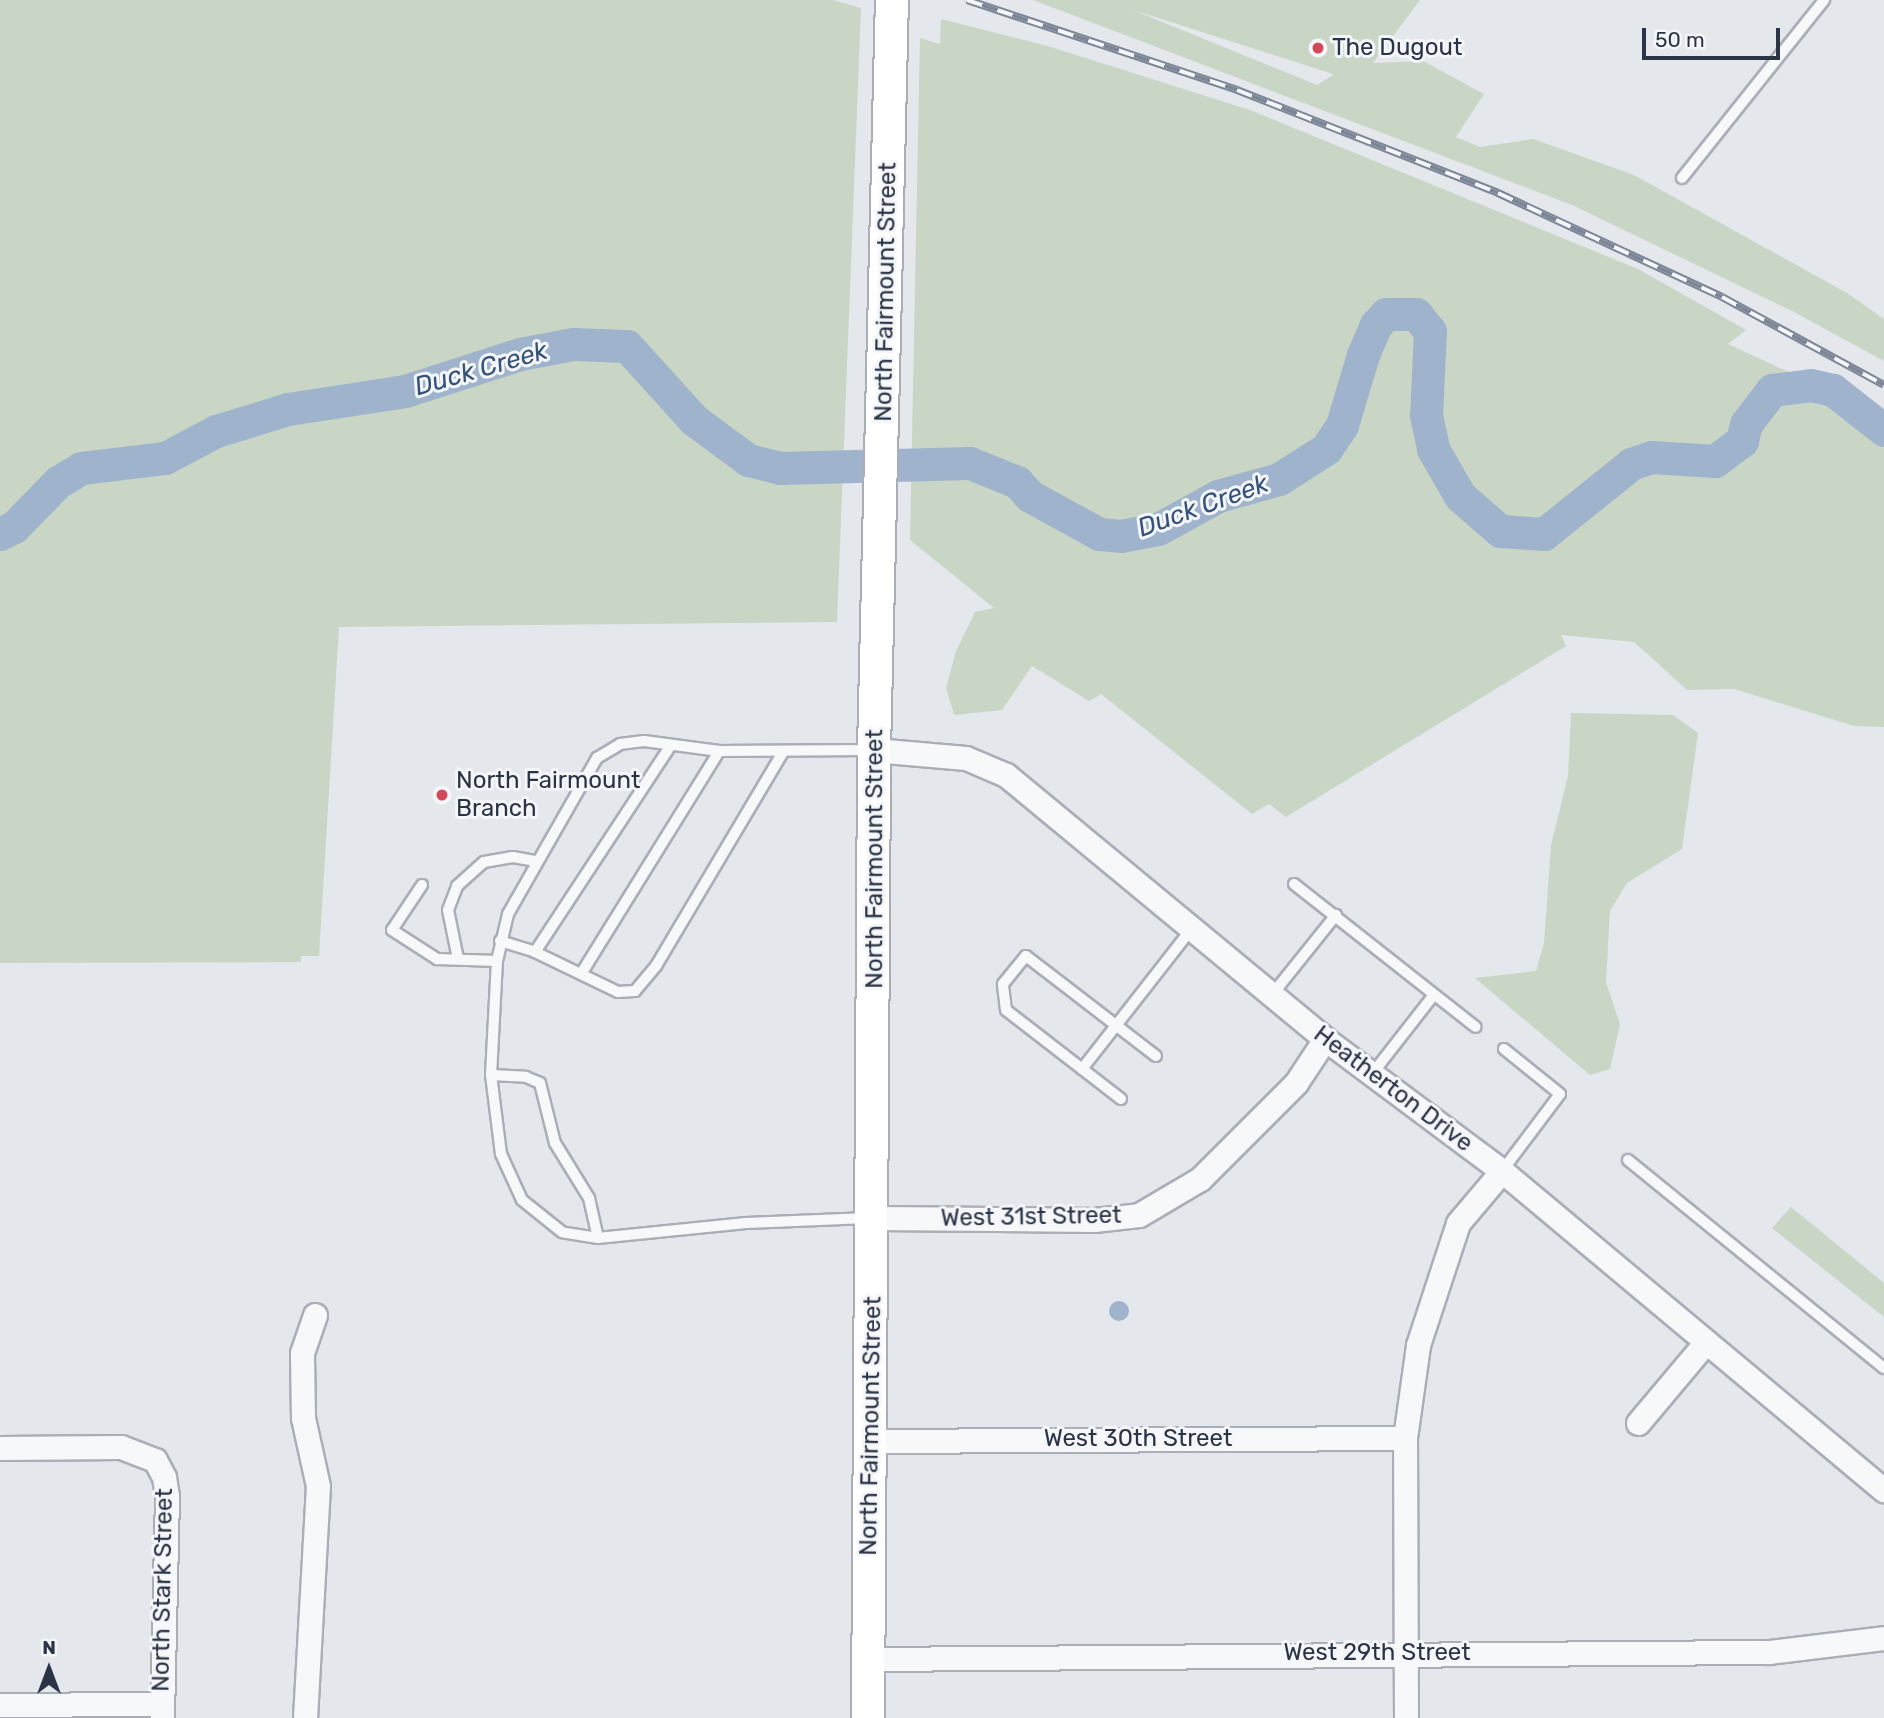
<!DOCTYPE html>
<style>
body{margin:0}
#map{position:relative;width:1884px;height:1718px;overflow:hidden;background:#e4e7ec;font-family:Rubik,sans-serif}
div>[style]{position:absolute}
.green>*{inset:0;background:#c9d6c5}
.water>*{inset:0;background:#9fb4cc}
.round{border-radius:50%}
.river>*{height:33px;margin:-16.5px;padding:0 16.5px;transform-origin:16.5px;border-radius:16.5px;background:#9fb4cc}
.roads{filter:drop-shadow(2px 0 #a9aeb7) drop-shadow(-2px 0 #a9aeb7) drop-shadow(0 2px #a9aeb7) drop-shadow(0 -2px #a9aeb7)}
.lane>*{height:10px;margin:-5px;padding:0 5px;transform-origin:5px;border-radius:5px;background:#f7f8fa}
.street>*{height:23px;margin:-11.5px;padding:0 11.5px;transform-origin:11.5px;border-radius:11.5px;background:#f7f8fa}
.secondary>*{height:32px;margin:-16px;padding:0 16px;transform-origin:16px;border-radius:16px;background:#fff}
.rail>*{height:8px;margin-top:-4px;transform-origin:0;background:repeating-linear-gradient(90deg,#f4f6f9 0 16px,#7d8696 0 32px);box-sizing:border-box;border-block:2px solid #7d8696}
.dots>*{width:19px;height:19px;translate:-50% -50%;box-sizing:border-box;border:4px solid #f4f6f9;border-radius:50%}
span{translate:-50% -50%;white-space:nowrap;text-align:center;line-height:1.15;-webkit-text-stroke:6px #f4f6f9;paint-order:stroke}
.poi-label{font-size:24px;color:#2b3445}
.left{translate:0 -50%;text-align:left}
.street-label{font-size:24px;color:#2b3445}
.water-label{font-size:26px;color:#34527a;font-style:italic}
.north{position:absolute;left:14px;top:1634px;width:70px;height:70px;-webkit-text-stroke:5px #f4f6f9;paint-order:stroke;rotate:0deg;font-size:19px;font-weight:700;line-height:28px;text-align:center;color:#2b3445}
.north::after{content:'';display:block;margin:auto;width:24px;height:32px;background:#2b3445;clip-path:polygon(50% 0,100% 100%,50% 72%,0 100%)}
.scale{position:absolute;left:1642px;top:28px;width:138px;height:32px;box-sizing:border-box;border:4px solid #2b3445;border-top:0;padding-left:9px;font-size:21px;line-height:24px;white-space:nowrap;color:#2b3445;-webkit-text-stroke:5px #f4f6f9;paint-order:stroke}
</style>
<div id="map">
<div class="green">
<i style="clip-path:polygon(0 0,833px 0,861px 8px,837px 622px,339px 627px,319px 956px,301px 956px,301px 962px,0 963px)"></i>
<i style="clip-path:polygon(evenodd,1033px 0,1420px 0,1373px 63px,1423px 61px,1484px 94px,1456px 137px,1480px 147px,1533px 139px,1634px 175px,1847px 293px,1884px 319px,1884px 361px,1794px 312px,1572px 205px,1033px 0,1133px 10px,1333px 74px,1333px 75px,1317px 85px,1133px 10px)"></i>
<i style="clip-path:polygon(941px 19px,1051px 47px,1250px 110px,1638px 269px,1746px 330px,1728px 344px,1884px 416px,1884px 727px,1854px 726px,1734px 689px,1687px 690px,1634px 642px,1561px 635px,1566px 646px,1286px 817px,1269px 804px,1252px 814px,1101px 694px,1089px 701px,1032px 666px,1002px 710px,954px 715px,946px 688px,956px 651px,975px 612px,994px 608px,910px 540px,920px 38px,940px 44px)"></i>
<i style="clip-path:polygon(1571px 713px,1673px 715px,1698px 733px,1682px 849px,1627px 883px,1610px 911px,1606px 982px,1620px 1024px,1610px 1069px,1590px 1075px,1475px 978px,1536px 971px,1544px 943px,1551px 845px,1568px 776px)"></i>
<i style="clip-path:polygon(1791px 1207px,1884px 1283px,1884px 1317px,1772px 1228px)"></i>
</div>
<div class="water">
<i class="round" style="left:1109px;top:1301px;width:20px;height:20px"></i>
</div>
<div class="river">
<i style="left:0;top:534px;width:16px;rotate:-27deg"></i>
<i style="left:14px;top:527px;width:63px;rotate:-45.6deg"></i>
<i style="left:58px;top:482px;width:27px;rotate:-31deg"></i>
<i style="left:81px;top:468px;width:85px;rotate:-6.8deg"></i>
<i style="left:165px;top:458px;width:58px;rotate:-27.9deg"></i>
<i style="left:216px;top:431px;width:75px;rotate:-17deg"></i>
<i style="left:288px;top:409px;width:118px;rotate:-8.7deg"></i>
<i style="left:405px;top:391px;width:121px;rotate:-17.8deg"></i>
<i style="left:520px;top:354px;width:54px;rotate:-10.7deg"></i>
<i style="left:573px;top:344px;width:54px;rotate:2.1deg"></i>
<i style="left:627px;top:346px;width:100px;rotate:47.8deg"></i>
<i style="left:694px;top:420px;width:67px;rotate:36.5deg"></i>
<i style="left:748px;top:460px;width:33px;rotate:14deg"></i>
<i style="left:780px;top:468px;width:190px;rotate:-1.5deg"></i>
<i style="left:970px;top:463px;width:51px;rotate:22deg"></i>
<i style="left:1017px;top:482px;width:19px;rotate:47deg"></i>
<i style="left:1030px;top:496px;width:79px;rotate:28.8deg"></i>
<i style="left:1099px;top:534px;width:22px;rotate:5deg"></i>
<i style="left:1121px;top:536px;width:38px;rotate:-11deg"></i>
<i style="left:1158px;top:529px;width:68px;rotate:-28.8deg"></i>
<i style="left:1218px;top:496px;width:63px;rotate:-15.6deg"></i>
<i style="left:1279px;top:479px;width:56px;rotate:-32.6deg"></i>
<i style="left:1326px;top:449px;width:29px;rotate:-56deg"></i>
<i style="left:1342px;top:425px;width:73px;rotate:-73.3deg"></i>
<i style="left:1363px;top:355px;width:33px;rotate:-67deg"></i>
<i style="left:1376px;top:325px;width:15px;rotate:-48deg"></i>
<i style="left:1386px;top:314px;width:30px"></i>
<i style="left:1416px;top:314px;width:22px;rotate:51deg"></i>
<i style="left:1430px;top:331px;width:84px;rotate:92.7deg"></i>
<i style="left:1426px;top:415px;width:35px;rotate:78deg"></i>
<i style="left:1433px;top:449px;width:54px;rotate:60.1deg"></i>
<i style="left:1460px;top:496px;width:53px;rotate:41.2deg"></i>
<i style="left:1500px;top:531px;width:44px;rotate:3.9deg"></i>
<i style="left:1544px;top:534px;width:112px;rotate:-38.8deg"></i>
<i style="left:1631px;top:464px;width:21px;rotate:-19deg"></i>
<i style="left:1651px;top:457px;width:64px;rotate:3.6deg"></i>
<i style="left:1715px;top:461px;width:34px;rotate:-37deg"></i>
<i style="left:1742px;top:441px;width:17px;rotate:-77deg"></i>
<i style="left:1746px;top:424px;width:43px;rotate:-52.6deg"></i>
<i style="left:1772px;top:390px;width:39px;rotate:-7deg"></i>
<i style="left:1811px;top:385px;width:23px;rotate:13deg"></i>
<i style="left:1833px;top:390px;width:65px;rotate:38.1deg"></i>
</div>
<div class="roads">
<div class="lane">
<i style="left:1682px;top:178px;width:228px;rotate:-51.4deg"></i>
<i style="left:1294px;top:884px;width:231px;rotate:38.2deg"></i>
<i style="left:422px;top:885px;width:54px;rotate:123.7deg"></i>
<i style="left:392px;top:930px;width:54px;rotate:32.8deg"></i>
<i style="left:437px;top:959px;width:60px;rotate:1.9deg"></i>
<i style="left:500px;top:941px;width:37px;rotate:17deg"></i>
<i style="left:535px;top:952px;width:248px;rotate:-56.7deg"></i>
<i style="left:535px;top:952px;width:92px;rotate:25.7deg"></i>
<i style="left:618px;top:992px;width:17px;rotate:-3deg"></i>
<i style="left:635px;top:991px;width:33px;rotate:-50deg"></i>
<i style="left:656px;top:966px;width:249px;rotate:-59.3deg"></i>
<i style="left:458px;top:959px;width:50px;rotate:-101.5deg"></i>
<i style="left:448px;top:910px;width:26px;rotate:-69deg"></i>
<i style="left:457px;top:886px;width:36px;rotate:-42deg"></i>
<i style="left:484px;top:862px;width:29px;rotate:-10deg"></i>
<i style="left:513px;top:857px;width:22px;rotate:10deg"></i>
<i style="left:581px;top:974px;width:262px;rotate:-58.2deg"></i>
<i style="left:1271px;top:996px;width:104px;rotate:-51.3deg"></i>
<i style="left:1082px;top:1069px;width:175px;rotate:-52deg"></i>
<i style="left:1372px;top:1074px;width:99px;rotate:-52deg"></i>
<i style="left:491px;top:1075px;width:35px;rotate:3deg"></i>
<i style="left:526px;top:1077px;width:15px;rotate:23deg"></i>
<i style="left:540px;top:1083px;width:62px;rotate:76deg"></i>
<i style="left:555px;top:1143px;width:65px;rotate:58.3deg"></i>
<i style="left:589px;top:1198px;width:41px;rotate:77.3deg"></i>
<i style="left:1121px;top:1099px;width:145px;rotate:-142.3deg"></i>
<i style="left:1006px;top:1010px;width:26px;rotate:-97deg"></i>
<i style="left:1003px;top:984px;width:36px;rotate:-51deg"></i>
<i style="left:1026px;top:956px;width:164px;rotate:37.6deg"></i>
<i style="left:1628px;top:1160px;width:330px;rotate:39.1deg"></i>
<i style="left:1502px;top:1171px;width:96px;rotate:-53deg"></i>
<i style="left:1560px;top:1094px;width:72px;rotate:-141.2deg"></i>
<i style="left:868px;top:1218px;width:122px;rotate:177.7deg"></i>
<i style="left:746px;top:1223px;width:149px;rotate:174.2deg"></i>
<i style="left:598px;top:1238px;width:36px;rotate:-171deg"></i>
<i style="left:562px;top:1232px;width:51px;rotate:-141.3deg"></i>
<i style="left:522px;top:1200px;width:51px;rotate:-114.5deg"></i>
<i style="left:501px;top:1154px;width:80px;rotate:-97.2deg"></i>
<i style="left:491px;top:1075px;width:114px;rotate:-87deg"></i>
<i style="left:497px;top:961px;width:48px;rotate:-76.8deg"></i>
<i style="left:508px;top:914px;width:180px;rotate:-60.3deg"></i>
<i style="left:597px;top:758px;width:27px;rotate:-31deg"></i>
<i style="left:620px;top:744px;width:24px;rotate:-7deg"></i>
<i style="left:644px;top:741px;width:76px;rotate:7.6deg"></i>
<i style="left:719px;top:751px;width:153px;rotate:-0.4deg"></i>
</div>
<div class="street">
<i style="left:874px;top:750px;width:92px;rotate:5deg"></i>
<i style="left:966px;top:758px;width:43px;rotate:23deg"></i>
<i style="left:1006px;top:775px;width:414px;rotate:39.6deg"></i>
<i style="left:1325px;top:1039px;width:221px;rotate:36.7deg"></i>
<i style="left:1502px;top:1171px;width:498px;rotate:39.9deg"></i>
<i style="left:874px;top:1218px;width:220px;rotate:0.5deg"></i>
<i style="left:1094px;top:1220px;width:45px;rotate:-6.3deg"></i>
<i style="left:1139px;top:1215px;width:71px;rotate:-30.5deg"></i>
<i style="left:1200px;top:1179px;width:136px;rotate:-45deg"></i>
<i style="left:1296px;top:1083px;width:53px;rotate:-56.6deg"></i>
<i style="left:1638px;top:1423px;width:106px;rotate:-50deg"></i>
<i style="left:870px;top:1441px;width:535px;rotate:-0.32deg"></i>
<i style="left:0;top:1448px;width:121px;rotate:-0.5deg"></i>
<i style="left:121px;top:1447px;width:36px;rotate:21deg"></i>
<i style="left:155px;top:1460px;width:19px;rotate:62deg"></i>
<i style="left:164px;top:1477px;width:19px;rotate:81deg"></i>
<i style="left:167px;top:1496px;width:222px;rotate:91.3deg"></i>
<i style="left:869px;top:1659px;width:900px;rotate:-0.45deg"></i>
<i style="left:1769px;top:1652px;width:116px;rotate:-6.9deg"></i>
<i style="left:0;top:1705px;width:162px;rotate:-0.4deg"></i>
<i style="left:305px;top:1718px;width:232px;rotate:-86.8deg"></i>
<i style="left:318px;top:1486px;width:70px;rotate:-102.4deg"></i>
<i style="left:303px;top:1418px;width:65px;rotate:-90.9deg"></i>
<i style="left:302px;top:1353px;width:40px;rotate:-71.1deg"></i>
<i style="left:1406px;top:1718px;width:280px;rotate:-90.2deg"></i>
<i style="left:1405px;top:1438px;width:94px;rotate:-82deg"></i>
<i style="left:1418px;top:1345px;width:128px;rotate:-71.8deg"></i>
<i style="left:1458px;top:1223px;width:68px;rotate:-49.8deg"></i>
</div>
<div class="secondary">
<i style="left:868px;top:1718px;width:968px;rotate:-89.64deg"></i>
<i style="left:874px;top:750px;width:750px;rotate:-88.63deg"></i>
</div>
</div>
<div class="rail">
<i style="left:967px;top:0;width:285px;rotate:18.4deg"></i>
<i style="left:1237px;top:90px;width:281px;rotate:21.5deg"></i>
<i style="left:1498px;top:193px;width:247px;rotate:24.9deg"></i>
<i style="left:1722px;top:297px;width:184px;rotate:28.5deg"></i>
</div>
<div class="dots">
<i style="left:1318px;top:48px;background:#d1495b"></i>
<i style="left:442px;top:795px;background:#d1495b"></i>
</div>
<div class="poi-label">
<span class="left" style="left:1332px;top:48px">The Dugout</span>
<span class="left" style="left:456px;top:795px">North Fairmount<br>Branch</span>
</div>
<div class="street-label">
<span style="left:886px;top:292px;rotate:-89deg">North Fairmount Street</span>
<span style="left:875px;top:859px;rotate:-90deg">North Fairmount Street</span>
<span style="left:1393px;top:1089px;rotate:37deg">Heatherton Drive</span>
<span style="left:1031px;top:1217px;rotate:-1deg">West 31st Street</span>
<span style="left:871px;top:1426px;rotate:-89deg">North Fairmount Street</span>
<span style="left:1138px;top:1439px">West 30th Street</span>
<span style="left:163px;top:1590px;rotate:-89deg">North Stark Street</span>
<span style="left:1377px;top:1653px">West 29th Street</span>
</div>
<div class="water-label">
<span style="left:481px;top:369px;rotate:-16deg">Duck Creek</span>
<span style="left:1203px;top:506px;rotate:-20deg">Duck Creek</span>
</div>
<div class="north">N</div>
<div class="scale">50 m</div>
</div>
